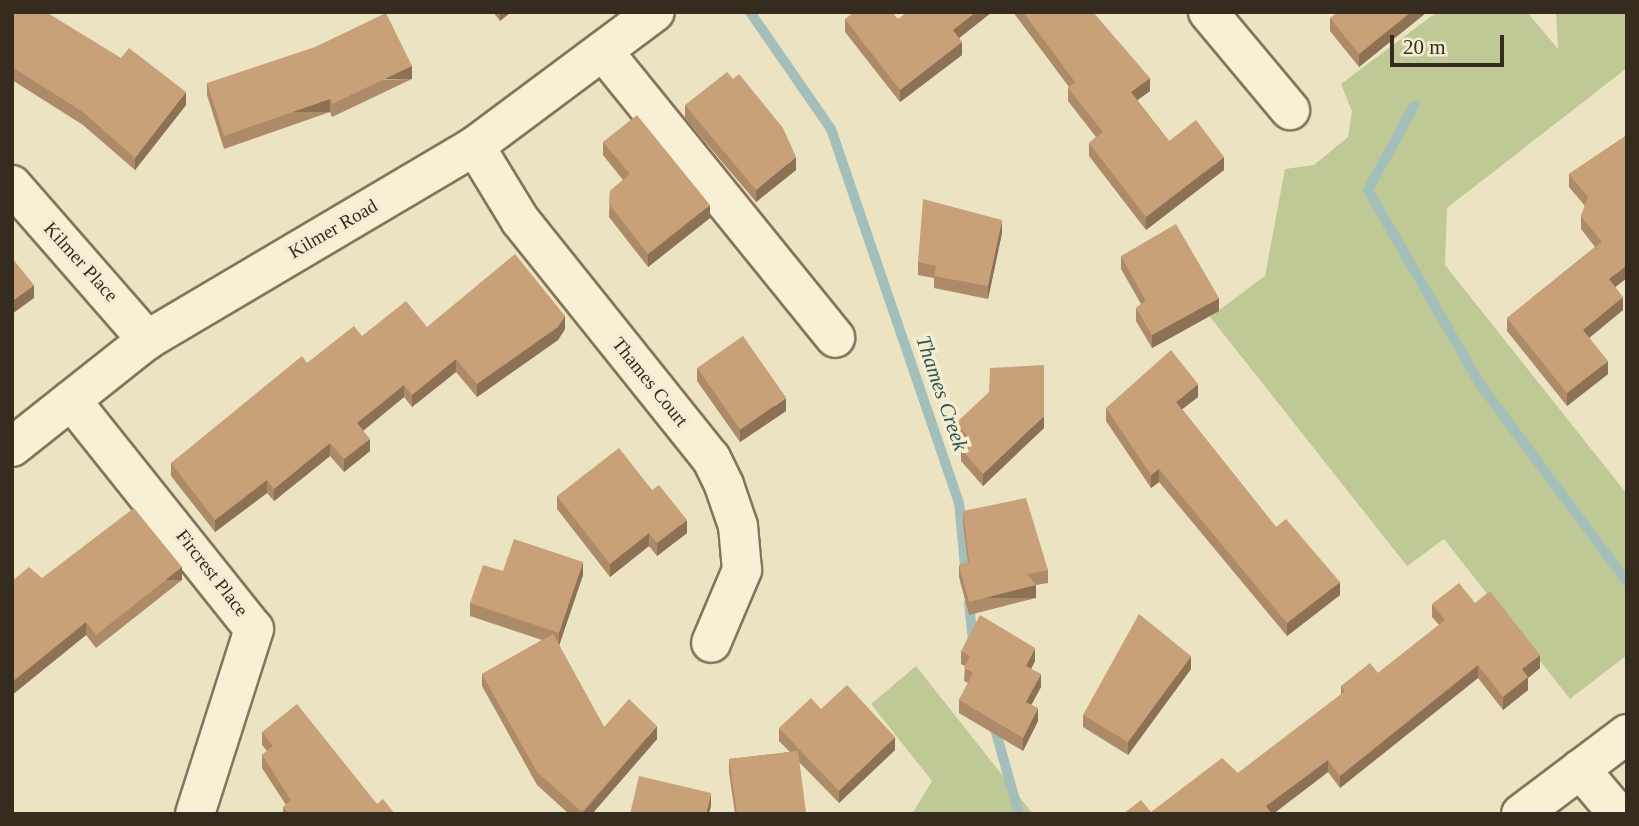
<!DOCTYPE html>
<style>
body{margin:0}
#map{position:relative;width:1639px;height:826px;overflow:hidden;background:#ece3c2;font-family:"Times New Roman",serif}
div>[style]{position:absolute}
.green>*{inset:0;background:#bfc996}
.stream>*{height:10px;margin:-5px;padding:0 5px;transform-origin:5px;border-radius:5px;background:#a4bfb9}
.roads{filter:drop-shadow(2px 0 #85745a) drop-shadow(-2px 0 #85745a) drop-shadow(0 2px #85745a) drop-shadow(0 -2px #85745a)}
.minor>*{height:38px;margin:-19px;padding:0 19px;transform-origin:19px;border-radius:19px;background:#f7f0d5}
.wall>*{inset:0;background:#ad8a68}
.shaded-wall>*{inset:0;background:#8d7155;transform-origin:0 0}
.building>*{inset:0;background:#c9a179;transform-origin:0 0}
span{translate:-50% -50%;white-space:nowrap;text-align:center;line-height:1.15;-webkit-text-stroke:7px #f4edd1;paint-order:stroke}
.street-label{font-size:19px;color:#352b1e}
.water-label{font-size:21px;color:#2d5454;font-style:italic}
.frame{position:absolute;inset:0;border:14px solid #352b1e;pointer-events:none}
.scale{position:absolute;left:1390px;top:35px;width:114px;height:32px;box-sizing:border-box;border:4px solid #352b1e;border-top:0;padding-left:9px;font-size:21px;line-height:24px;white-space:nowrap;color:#352b1e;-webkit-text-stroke:5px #f4edd1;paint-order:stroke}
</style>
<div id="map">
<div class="green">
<i style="clip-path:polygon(1437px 12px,1527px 12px,1558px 49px,1556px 12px,1627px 12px,1627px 68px,1447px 208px,1445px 265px,1627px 494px,1627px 655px,1570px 699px,1444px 539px,1407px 566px,1210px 317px,1265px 276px,1285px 169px,1314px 165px,1348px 137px,1352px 111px,1341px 84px)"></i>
<i style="clip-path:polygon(916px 666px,1033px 814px,912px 814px,932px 781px,871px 704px)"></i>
</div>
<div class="stream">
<i style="left:750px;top:12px;width:142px;rotate:55.3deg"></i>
<i style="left:831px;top:129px;width:394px;rotate:71.1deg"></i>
<i style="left:959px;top:502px;width:74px;rotate:84.6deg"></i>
<i style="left:1414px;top:106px;width:96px;rotate:118.7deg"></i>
<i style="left:1368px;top:190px;width:224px;rotate:60deg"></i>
<i style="left:1480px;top:384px;width:247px;rotate:53.4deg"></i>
<i style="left:969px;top:603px;width:39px;rotate:84deg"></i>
<i style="left:993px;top:722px;width:96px;rotate:74.2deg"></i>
</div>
<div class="roads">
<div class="minor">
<i style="left:1208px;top:12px;width:128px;rotate:50.1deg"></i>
<i style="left:603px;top:51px;width:369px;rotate:51deg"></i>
<i style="left:475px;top:146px;width:87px;rotate:58.7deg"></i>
<i style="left:520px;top:220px;width:305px;rotate:51.3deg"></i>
<i style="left:711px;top:458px;width:30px;rotate:64deg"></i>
<i style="left:724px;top:485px;width:43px;rotate:71.1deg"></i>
<i style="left:738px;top:526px;width:44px;rotate:84.8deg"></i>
<i style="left:742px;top:570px;width:79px;rotate:113deg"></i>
<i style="left:12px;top:185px;width:206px;rotate:48.9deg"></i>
<i style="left:71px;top:400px;width:293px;rotate:51.4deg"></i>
<i style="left:254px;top:629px;width:194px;rotate:107.7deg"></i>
<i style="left:12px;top:447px;width:172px;rotate:-38.4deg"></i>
<i style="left:147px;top:340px;width:381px;rotate:-30.6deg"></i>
<i style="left:475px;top:146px;width:224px;rotate:-36.7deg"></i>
<i style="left:1580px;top:769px;width:59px;rotate:49.8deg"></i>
<i style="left:1521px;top:814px;width:133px;rotate:-37deg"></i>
</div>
</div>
<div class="wall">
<i style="clip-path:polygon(12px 12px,186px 105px,135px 170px,83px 125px,12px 80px)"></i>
<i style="clip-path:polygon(493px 12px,511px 12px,500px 21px)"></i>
<i style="clip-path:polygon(992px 12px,959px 38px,962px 55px,900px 102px,845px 32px,845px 19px,898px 19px)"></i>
<i style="clip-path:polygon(1013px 12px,1093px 12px,1150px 91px,1137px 100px,1169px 141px,1224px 170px,1146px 230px,1089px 156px,1089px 143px,1096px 137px,1068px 101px,1068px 88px,1069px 87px)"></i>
<i style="clip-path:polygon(1427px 12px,1359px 67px,1330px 31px,1330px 18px)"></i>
<i style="clip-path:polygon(412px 79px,332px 117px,330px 112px,224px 149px,207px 95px,207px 83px)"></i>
<i style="clip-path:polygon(685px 105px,796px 170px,756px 202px,685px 118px)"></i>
<i style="clip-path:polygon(1627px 135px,1615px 287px,1623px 310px,1589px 338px,1608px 374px,1567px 406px,1507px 331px,1507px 318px,1595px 247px,1581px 229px,1581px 216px,1585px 206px,1569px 187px,1569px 174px)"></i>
<i style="clip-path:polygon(603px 142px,710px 218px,648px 267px,609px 217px,610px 191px,623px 180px,603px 155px)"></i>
<i style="clip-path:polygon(1002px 233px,988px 299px,934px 288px,934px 278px,918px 275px,918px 262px)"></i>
<i style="clip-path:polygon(1121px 256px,1219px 311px,1152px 348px,1136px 321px,1136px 308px,1141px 304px,1121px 269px)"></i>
<i style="clip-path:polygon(427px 327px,565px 329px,558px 340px,477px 397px,456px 372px,412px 407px,404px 397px,363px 430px,370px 451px,344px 472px,330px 456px,274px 501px,267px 493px,215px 532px,171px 476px,171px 463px,307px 363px,362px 336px)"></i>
<i style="clip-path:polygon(697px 368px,786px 411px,740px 442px,697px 381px)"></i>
<i style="clip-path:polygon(1198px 397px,1182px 409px,1276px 527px,1340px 595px,1287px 636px,1159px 482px,1151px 488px,1106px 421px,1106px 408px)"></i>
<i style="clip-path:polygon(956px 423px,1044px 428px,983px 486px,961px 461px,961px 449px,964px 445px,956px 436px)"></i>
<i style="clip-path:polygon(652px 490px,687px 533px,657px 556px,649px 546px,610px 577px,557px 509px,557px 496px)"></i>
<i style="clip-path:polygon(963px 511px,1048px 570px,1048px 583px,1036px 585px,1036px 598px,969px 615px,959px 577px,959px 565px,968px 563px,963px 523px)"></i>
<i style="clip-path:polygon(503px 571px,583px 575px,559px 645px,604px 727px,657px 739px,592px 814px,569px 814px,537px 785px,482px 686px,482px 674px,542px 640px,470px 616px,470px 603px)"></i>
<i style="clip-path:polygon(42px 578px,182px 580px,96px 648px,86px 635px,12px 695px,12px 581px)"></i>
<i style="clip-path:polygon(1475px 603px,1540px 668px,1528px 678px,1528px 690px,1503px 710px,1478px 678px,1340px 788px,1328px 772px,1273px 814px,1123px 814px,1151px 812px,1238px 773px,1341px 695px,1341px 686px,1378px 673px,1439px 625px,1432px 617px,1432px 604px)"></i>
<i style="clip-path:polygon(961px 651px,1035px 661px,1031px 669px,1041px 687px,1031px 704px,1038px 721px,1023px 751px,959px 713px,959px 700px,968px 683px,964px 681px,965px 666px,961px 664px)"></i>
<i style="clip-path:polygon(1191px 669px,1128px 755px,1083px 727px,1083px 715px)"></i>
<i style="clip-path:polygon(821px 709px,895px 750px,839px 803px,799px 762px,806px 814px,735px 814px,729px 772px,729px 759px,790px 752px,779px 741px,779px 728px)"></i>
<i style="clip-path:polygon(262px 732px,377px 804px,395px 814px,283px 814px,283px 807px,286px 805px,262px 768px,262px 755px,267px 751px,262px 745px)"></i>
</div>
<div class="shaded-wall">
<i style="clip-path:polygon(500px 12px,511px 12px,500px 21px)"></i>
<i style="clip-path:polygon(976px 12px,992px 12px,953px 43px,953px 30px)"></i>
<i style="clip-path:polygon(1411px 12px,1427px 12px,1359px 67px,1359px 54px)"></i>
<i style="clip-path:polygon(962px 42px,962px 55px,900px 102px,900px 90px)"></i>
<i style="left:412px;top:66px;width:13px;height:89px;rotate:90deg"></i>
<i style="clip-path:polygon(1150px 78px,1150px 91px,1131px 105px,1131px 92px)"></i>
<i style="clip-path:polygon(186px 92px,186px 105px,135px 170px,135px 158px)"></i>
<i style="left:330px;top:99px;width:13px;height:112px;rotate:90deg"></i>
<i style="clip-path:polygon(796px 157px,796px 170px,756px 202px,756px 190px)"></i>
<i style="clip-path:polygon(1224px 157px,1224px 170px,1146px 230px,1146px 217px)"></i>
<i style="clip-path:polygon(710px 205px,710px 218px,648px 267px,648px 254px)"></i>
<i style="clip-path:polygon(1002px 220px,1002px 233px,988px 299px,988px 286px)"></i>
<i style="clip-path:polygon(1627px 265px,1627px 278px,1609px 292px,1609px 279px)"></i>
<i style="clip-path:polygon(34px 285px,34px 298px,12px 314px,12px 301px)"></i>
<i style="clip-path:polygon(1623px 297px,1623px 310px,1583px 343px,1583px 330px)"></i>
<i style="clip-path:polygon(1219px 298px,1219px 311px,1152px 348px,1152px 335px)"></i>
<i style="clip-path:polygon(565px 316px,565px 329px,558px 340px,477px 397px,477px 384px)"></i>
<i style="clip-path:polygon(456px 359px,456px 372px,412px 407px,412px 395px)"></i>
<i style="clip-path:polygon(1608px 361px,1608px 374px,1567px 406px,1567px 393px)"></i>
<i style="clip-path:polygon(1198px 384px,1198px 397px,1176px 414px,1176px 402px)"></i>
<i style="clip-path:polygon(404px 385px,404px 397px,357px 436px,357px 423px)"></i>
<i style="clip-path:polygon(786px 398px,786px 411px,740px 442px,740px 430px)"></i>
<i style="clip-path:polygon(1044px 416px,1044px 428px,983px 486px,983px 474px)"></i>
<i style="clip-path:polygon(370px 439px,370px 451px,344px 472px,344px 459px)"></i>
<i style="clip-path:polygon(330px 443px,330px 456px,274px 501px,274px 489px)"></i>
<i style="clip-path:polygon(1159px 469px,1159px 482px,1151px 488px,1151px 475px)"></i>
<i style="clip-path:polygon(267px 480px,267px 493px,215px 532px,215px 520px)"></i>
<i style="clip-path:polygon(687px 520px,687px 533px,657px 556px,657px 543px)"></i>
<i style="clip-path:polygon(649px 533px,649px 546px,610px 577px,610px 564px)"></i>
<i style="clip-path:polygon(583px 562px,583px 575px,559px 646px,559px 633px)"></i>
<i style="left:182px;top:567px;width:13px;height:110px;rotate:90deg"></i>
<i style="clip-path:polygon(1340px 582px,1340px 595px,1287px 636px,1287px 623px)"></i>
<i style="left:1036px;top:585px;width:13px;height:69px;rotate:90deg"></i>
<i style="clip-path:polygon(86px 622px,86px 635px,12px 695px,12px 682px)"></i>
<i style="clip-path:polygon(1035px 648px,1035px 661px,1026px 679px,1026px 666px)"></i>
<i style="clip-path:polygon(1540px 655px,1540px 668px,1528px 678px,1528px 690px,1503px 710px,1503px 697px,1522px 669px)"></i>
<i style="clip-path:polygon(1191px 656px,1191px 669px,1128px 755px,1128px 742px)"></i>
<i style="clip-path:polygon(1478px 665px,1478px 678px,1340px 788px,1340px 776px)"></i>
<i style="clip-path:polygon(1041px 674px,1041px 687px,1026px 715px,1026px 702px)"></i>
<i style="clip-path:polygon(1038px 708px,1038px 721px,1023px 751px,1023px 738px)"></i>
<i style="clip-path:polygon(657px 726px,657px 739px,592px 814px,582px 814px)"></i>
<i style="clip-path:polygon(895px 737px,895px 750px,839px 803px,839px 791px)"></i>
<i style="clip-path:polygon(1328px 760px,1328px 772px,1273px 814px,1266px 814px,1266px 806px)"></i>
<i style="clip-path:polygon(711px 793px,711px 806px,709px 814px,706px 814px)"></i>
</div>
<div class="building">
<i style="clip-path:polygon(12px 12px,46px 12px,121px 58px,129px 48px,186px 92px,135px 158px,83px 112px,12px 67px)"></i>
<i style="clip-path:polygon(854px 12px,892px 12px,898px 19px,907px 12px,976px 12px,953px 30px,962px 42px,900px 90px,845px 19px)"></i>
<i style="clip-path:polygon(1023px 12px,1093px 12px,1150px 78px,1131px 92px,1169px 141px,1196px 120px,1224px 157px,1146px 217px,1089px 143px,1103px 132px,1068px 88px,1075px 82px)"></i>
<i style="clip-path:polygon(1338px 12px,1411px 12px,1359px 54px,1330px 18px)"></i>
<i style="clip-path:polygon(386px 13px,412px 66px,332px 104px,330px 99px,224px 136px,207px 83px,315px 47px)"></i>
<i style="clip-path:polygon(727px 72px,733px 79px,739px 74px,783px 128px,796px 157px,756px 190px,685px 105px)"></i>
<i style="clip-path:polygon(637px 115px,710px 205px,648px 254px,609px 204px,610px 191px,630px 174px,603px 142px)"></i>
<i style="clip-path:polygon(1627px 135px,1627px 265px,1609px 279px,1623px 297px,1583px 330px,1608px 361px,1567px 393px,1507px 318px,1602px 242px,1581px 216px,1588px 197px,1569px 174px)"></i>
<i style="clip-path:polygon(923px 199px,1002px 220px,988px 286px,934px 276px,936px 266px,918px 262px)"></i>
<i style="clip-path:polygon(1176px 224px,1219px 298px,1152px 335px,1136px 308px,1146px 301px,1121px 256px)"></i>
<i style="clip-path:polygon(515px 254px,565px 316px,558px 327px,477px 384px,456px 359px,412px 395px,404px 385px,357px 423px,370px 439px,344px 459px,330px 443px,274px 489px,267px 480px,215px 520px,171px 463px,302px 356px,307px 363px,354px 326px,362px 336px,406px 301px,427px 327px)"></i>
<i style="clip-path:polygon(12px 258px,34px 285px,12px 301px)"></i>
<i style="left:743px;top:336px;width:75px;height:56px;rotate:55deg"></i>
<i style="clip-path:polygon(1171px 350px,1198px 384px,1176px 402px,1276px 527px,1286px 519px,1340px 582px,1287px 623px,1159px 469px,1151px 475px,1106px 408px)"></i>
<i style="clip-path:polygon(1044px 365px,1044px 416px,983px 474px,961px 449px,970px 439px,956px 423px,989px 392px,990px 368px)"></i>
<i style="clip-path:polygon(619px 448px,652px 490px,659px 485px,687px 520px,657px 543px,649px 533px,610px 564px,557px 496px)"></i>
<i style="clip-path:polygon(1026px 498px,1048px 570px,1027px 574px,1036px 585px,969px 602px,959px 565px,969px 562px,963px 511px)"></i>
<i style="clip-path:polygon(134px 508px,182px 567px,96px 635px,86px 622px,12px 682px,12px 581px,29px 567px,42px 578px)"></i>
<i style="clip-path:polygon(514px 539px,583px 562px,559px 633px,470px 603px,483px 565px,503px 571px)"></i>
<i style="clip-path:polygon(1459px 583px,1475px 603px,1490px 591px,1540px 655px,1522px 669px,1528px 677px,1503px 697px,1478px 665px,1340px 776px,1328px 760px,1266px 806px,1272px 814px,1123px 814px,1141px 800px,1151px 812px,1222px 758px,1238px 773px,1345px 691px,1341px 686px,1370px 663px,1378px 673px,1445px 620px,1432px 604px)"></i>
<i style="clip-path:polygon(1139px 614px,1191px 656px,1128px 742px,1083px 715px)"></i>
<i style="clip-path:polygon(980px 615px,1035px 648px,1026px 666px,1041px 674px,1026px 702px,1038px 708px,1023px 738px,959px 700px,973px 673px,964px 668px,970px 656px,961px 651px)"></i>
<i style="clip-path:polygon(553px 634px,604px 727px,629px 699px,657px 726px,582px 812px,537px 772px,482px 674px)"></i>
<i style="clip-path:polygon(847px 685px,895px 737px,839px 791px,779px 728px,811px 698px,821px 709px)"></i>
<i style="clip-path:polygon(297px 704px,377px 804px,383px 799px,395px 814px,289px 814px,283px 807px,291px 800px,262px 755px,273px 746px,262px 732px)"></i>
<i style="clip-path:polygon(798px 751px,806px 814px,737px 814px,729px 759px)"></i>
<i style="clip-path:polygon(639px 776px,711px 793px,706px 814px,630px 814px)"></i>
</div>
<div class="street-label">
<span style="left:333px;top:229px;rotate:-30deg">Kilmer Road</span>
<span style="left:81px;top:262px;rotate:48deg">Kilmer Place</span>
<span style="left:650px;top:382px;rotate:51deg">Thames Court</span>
<span style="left:212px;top:573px;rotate:52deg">Fircrest Place</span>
</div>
<div class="water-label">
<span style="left:942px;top:393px;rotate:71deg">Thames Creek</span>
</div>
<div class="frame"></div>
<div class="scale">20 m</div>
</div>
